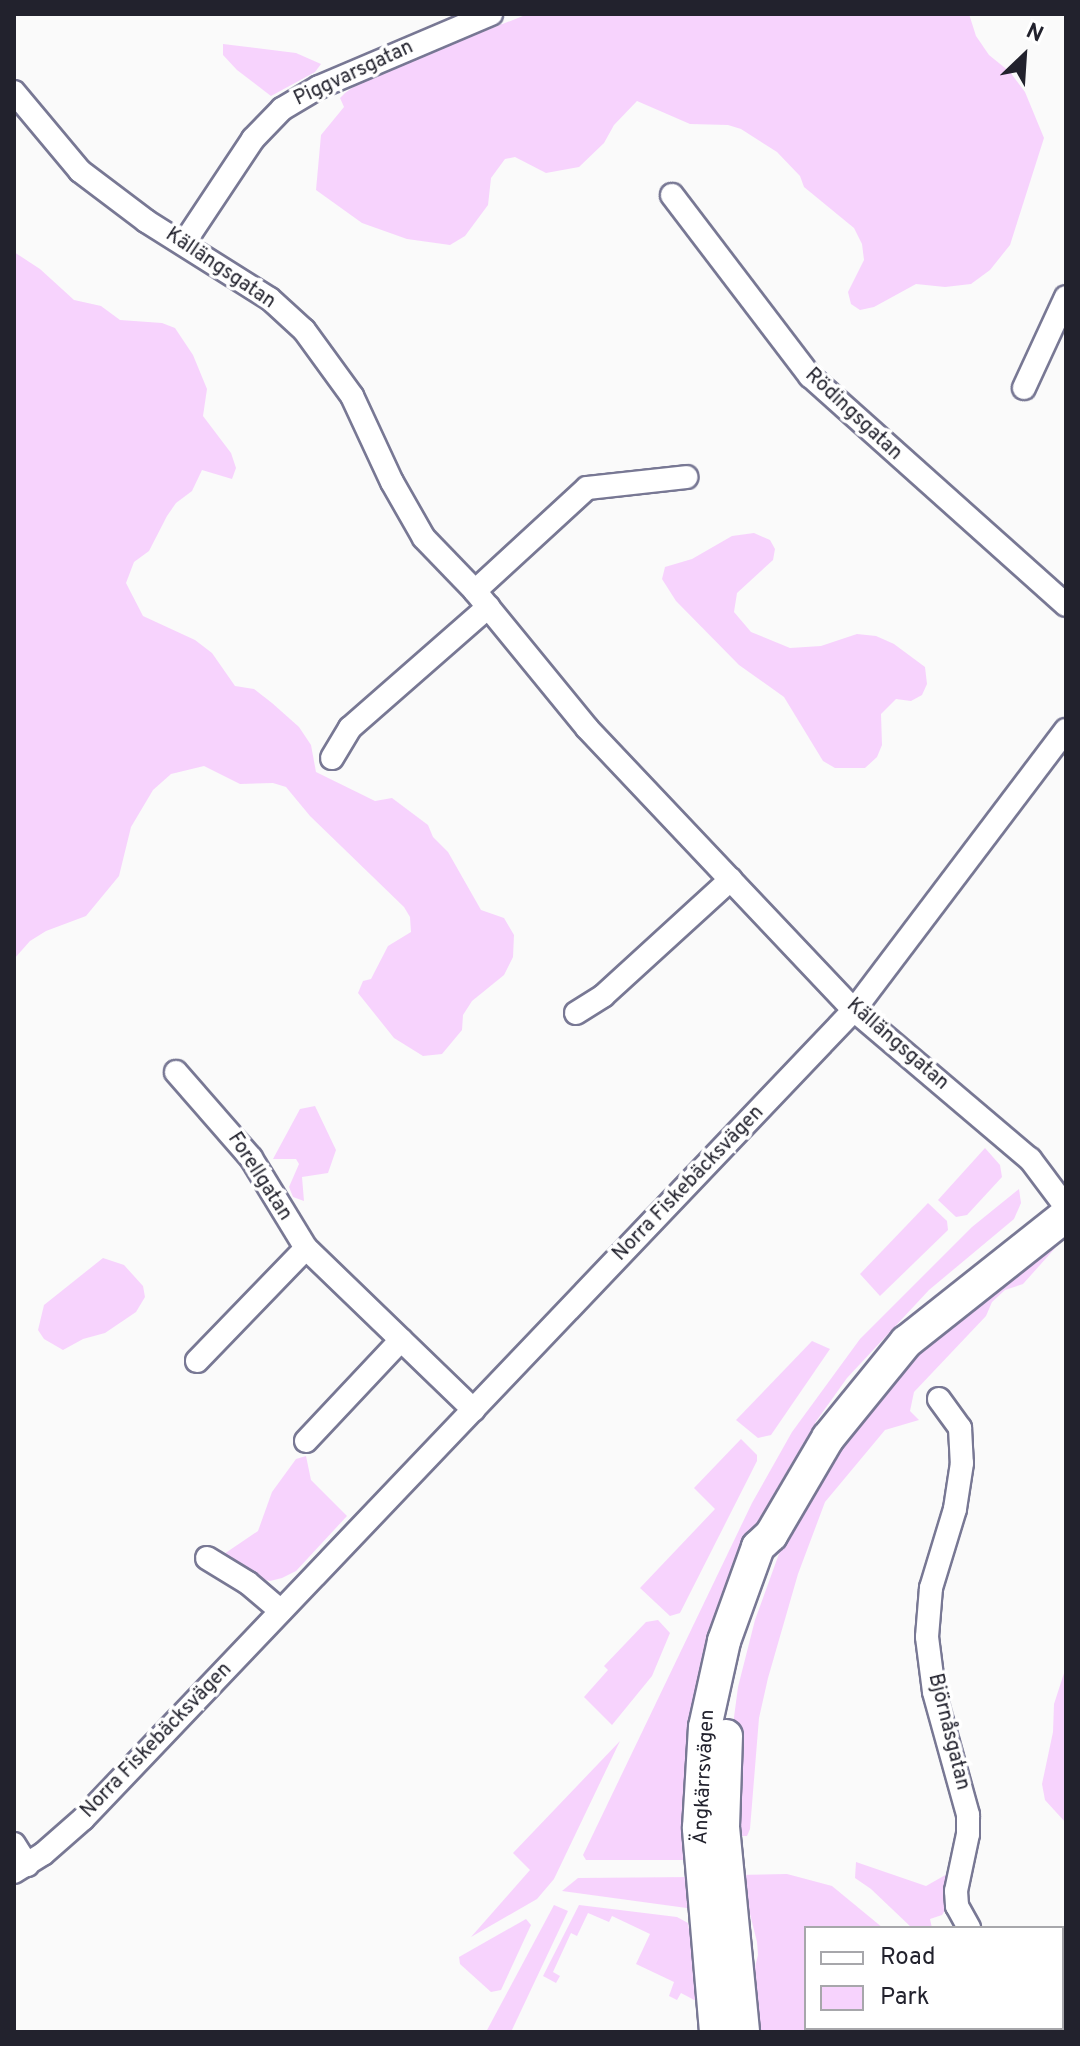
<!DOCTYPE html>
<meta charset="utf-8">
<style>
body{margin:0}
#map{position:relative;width:1080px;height:2046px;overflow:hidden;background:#fafafa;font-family:Overpass,sans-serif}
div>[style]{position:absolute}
.green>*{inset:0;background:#f7d3fd}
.roads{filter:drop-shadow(2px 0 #787894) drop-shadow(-2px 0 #787894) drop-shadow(0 2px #787894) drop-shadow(0 -2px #787894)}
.street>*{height:22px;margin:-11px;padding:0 11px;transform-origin:11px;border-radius:11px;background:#fff}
.secondary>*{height:32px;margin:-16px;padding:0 16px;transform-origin:16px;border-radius:16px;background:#fff}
span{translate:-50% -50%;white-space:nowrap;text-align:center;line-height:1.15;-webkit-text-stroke:7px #fff;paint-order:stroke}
.street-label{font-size:20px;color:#22222d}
.frame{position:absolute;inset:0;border:16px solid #22222d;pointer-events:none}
.legend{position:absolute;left:804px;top:1926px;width:260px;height:104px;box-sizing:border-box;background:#fff;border:2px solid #a7a7ab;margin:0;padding:10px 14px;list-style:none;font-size:24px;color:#22222d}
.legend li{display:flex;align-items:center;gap:16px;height:40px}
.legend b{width:40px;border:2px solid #a7a7ab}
.north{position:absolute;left:984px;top:16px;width:80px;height:80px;-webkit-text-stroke:6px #fff;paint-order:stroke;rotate:25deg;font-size:22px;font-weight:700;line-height:32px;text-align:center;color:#22222d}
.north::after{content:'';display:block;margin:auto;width:28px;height:36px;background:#22222d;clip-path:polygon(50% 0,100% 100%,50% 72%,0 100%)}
</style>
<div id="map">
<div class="green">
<i style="clip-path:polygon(528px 14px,969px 14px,976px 36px,989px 55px,1010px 72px,1025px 92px,1044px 138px,1010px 245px,990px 270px,971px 284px,945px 287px,916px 284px,874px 307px,860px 310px,851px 304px,848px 292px,864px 260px,862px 244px,854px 228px,804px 187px,800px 176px,777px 152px,741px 129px,728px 125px,690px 124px,637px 101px,614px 125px,604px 143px,579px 167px,546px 173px,515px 157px,505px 159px,491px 178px,488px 205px,465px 236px,450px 245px,407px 239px,362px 223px,316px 190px,321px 135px,344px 107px,340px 98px,345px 93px,366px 78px)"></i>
<i style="clip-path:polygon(223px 44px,296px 53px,321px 64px,315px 72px,271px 96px,237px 70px,223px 55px)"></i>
<i style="clip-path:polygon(14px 252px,40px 269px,74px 300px,101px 306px,120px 320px,162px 323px,175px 328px,193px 355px,207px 389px,203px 416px,231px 453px,236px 468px,232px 479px,202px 470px,192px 491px,176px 503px,167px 516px,149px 551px,134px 562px,126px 583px,143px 616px,195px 640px,212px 653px,235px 686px,254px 689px,272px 703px,299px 727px,311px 745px,316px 772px,375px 801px,392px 798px,428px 825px,433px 837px,448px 852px,481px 910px,504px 918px,514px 935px,513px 957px,504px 975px,472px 1001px,463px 1015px,462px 1030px,442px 1054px,423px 1056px,394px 1038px,358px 993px,363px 981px,371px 979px,388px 946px,411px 932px,410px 917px,404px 907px,310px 816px,286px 787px,273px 783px,240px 784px,204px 766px,171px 774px,153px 790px,131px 827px,119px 876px,86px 916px,46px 931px,30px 941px,14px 959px)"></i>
<i style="clip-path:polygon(754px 533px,770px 540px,775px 549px,773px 560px,737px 593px,734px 612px,751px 632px,790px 648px,821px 646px,857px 634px,876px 636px,894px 644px,925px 667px,927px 684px,922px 695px,911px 701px,896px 699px,881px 714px,882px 745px,877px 757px,865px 768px,835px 768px,823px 761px,784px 697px,739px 665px,676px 601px,662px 579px,665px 567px,692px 559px,732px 536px)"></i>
<i style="clip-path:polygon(315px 1106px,336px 1150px,328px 1173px,302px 1177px,304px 1201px,293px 1197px,289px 1187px,299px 1164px,296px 1159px,273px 1159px,300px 1109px)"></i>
<i style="clip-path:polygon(985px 1148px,1000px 1165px,1002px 1177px,967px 1215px,956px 1217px,938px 1200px)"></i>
<i style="clip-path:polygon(1019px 1189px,1021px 1203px,1014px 1219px,929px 1290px,847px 1378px,817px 1420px,758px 1521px,732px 1587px,692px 1860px,586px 1860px,583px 1855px,752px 1503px,792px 1432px,860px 1339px,972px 1227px)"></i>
<i style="clip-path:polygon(928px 1203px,947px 1221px,948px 1230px,880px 1296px,860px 1274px)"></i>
<i style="clip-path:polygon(1066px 1236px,1023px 1284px,1005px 1290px,992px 1302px,986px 1316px,914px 1392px,910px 1411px,919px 1420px,885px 1430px,825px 1502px,798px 1574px,768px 1678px,759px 1718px,750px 1829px,747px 1836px,729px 1836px,731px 1740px,738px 1687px,755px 1620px,793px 1515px,890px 1377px,948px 1322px)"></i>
<i style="clip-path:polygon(103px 1258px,124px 1265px,143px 1286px,145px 1297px,136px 1312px,105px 1333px,83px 1339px,63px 1350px,44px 1339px,38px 1330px,44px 1305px)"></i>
<i style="clip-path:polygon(812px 1341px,830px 1349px,771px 1435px,758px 1438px,736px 1420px)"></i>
<i style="clip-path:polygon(741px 1439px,757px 1455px,757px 1461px,680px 1613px,670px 1616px,640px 1588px,715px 1509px,694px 1488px)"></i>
<i style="clip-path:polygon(306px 1456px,311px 1480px,347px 1516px,296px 1571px,282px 1578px,270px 1581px,258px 1578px,226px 1562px,224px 1554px,258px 1531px,272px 1492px,296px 1459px)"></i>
<i style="clip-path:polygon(658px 1620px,670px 1633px,652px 1676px,612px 1725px,584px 1697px,608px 1670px,604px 1666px,646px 1622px)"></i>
<i style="clip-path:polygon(1066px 1667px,1066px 1823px,1045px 1800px,1042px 1784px,1053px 1732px,1054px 1704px)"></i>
<i style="clip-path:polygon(620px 1741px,554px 1879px,537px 1899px,471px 1937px,530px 1870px,513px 1853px)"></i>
<i style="clip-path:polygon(856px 1862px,926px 1886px,949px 1873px,947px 1907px,942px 1915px,930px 1919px,932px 1928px,912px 1928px,871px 1889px,855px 1878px)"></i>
<i style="clip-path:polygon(787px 1874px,832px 1886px,883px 1928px,806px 1928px,806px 2028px,939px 2028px,939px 2032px,754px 2032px,756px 1996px,752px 1979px,758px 1955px,757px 1942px,749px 1910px,740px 1904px,735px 1875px)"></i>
<i style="clip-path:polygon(693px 1877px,694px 1909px,562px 1891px,578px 1878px)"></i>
<i style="clip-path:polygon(554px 1905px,568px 1911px,511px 2032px,486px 2032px)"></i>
<i style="clip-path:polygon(579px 1905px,677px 1917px,688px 1923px,700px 2003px,681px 1993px,677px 2000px,669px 1996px,674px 1982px,636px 1964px,650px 1934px,612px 1916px,609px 1922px,588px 1913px,577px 1936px,571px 1933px,553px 1972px,560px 1976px,556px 1983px,543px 1976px)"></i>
<i style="clip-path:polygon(526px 1919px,531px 1925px,501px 1990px,491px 1992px,460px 1964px,459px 1957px)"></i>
</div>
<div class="roads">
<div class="street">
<i style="left:14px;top:92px;width:103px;rotate:50.1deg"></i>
<i style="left:80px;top:171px;width:83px;rotate:37.1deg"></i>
<i style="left:146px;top:221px;width:146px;rotate:32.2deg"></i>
<i style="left:270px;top:299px;width:46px;rotate:42.4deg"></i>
<i style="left:304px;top:330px;width:82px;rotate:54deg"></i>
<i style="left:352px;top:396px;width:95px;rotate:65.1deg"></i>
<i style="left:392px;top:482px;width:64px;rotate:60.3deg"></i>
<i style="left:424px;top:538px;width:74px;rotate:46.1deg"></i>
<i style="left:475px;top:591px;width:177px;rotate:50.7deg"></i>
<i style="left:587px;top:728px;width:388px;rotate:46.6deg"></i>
<i style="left:854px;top:1010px;width:231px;rotate:40.3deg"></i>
<i style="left:1030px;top:1159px;width:60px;rotate:53.1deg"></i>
<i style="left:672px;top:195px;width:228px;rotate:52.7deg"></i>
<i style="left:810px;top:376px;width:343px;rotate:41.8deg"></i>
<i style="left:184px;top:243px;width:125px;rotate:-56.4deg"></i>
<i style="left:253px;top:139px;width:42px;rotate:-46deg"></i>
<i style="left:282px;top:109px;width:43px;rotate:-30.7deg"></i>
<i style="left:319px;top:87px;width:187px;rotate:-23deg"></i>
<i style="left:1024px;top:388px;width:100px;rotate:-65.2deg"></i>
<i style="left:475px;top:591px;width:152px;rotate:-42.6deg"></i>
<i style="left:587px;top:488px;width:100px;rotate:-6.3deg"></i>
<i style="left:332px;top:758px;width:35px;rotate:-59deg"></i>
<i style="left:350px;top:728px;width:184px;rotate:-41.2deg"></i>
<i style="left:576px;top:1013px;width:32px;rotate:-32deg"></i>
<i style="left:603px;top:996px;width:173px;rotate:-42.4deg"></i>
<i style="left:176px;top:1072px;width:114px;rotate:48.9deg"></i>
<i style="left:251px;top:1158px;width:105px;rotate:58.6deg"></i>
<i style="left:306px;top:1248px;width:233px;rotate:44deg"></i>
<i style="left:197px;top:1361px;width:157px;rotate:-46deg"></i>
<i style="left:939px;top:1399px;width:36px;rotate:54deg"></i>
<i style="left:960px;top:1428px;width:35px;rotate:87deg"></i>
<i style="left:962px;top:1463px;width:47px;rotate:98.7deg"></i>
<i style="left:955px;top:1509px;width:83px;rotate:106.9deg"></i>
<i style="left:931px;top:1588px;width:49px;rotate:94.7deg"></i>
<i style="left:927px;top:1637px;width:55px;rotate:82.7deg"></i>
<i style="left:934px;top:1692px;width:128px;rotate:74.5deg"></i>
<i style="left:968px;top:1815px;width:19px;rotate:90deg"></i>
<i style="left:968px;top:1834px;width:58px;rotate:101.9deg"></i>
<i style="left:956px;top:1891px;width:15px;rotate:86deg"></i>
<i style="left:957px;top:1906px;width:25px;rotate:61deg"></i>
<i style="left:306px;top:1441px;width:139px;rotate:-46.8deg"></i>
<i style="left:207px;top:1558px;width:48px;rotate:31.4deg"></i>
<i style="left:248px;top:1583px;width:43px;rotate:40.3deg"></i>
<i style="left:14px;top:1844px;width:25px;rotate:58deg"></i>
<i style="left:14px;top:1872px;width:34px;rotate:-32deg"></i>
<i style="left:43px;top:1854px;width:53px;rotate:-41.2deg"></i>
<i style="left:83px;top:1819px;width:1118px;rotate:-46.38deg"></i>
<i style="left:854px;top:1010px;width:351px;rotate:-52.9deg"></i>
<i style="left:1062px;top:1989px;width:4px;rotate:14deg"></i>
</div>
<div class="secondary">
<i style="left:726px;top:1736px;width:91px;rotate:91.9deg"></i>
<i style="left:723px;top:1827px;width:206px;rotate:84.4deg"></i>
<i style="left:716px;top:2032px;width:205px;rotate:-94.8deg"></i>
<i style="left:699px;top:1828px;width:101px;rotate:-86.6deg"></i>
<i style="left:705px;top:1727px;width:88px;rotate:-77.5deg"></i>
<i style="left:724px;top:1641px;width:100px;rotate:-70.1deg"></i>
<i style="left:758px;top:1547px;width:18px;rotate:-43deg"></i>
<i style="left:771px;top:1535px;width:113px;rotate:-59.6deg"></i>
<i style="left:828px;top:1438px;width:124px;rotate:-50.9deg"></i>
<i style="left:906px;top:1342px;width:204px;rotate:-38.4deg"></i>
</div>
</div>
<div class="street-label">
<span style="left:354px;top:74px;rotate:-25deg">Piggvarsgatan</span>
<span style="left:220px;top:269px;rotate:34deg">Källängsgatan</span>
<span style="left:853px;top:415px;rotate:43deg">Rödingsgatan</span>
<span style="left:897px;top:1045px;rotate:41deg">Källängsgatan</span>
<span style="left:259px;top:1177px;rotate:57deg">Forellgatan</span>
<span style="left:689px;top:1184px;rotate:-46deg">Norra Fiskebäcksvägen</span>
<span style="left:948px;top:1732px;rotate:76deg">Björnåsgatan</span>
<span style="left:157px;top:1741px;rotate:-46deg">Norra Fiskebäcksvägen</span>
<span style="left:705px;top:1777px;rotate:-87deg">Ängkärrsvägen</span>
</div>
<div class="frame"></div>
<ul class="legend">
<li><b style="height:10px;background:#fff"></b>Road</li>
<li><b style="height:22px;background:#f7d3fd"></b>Park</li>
</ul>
<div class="north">N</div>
</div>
